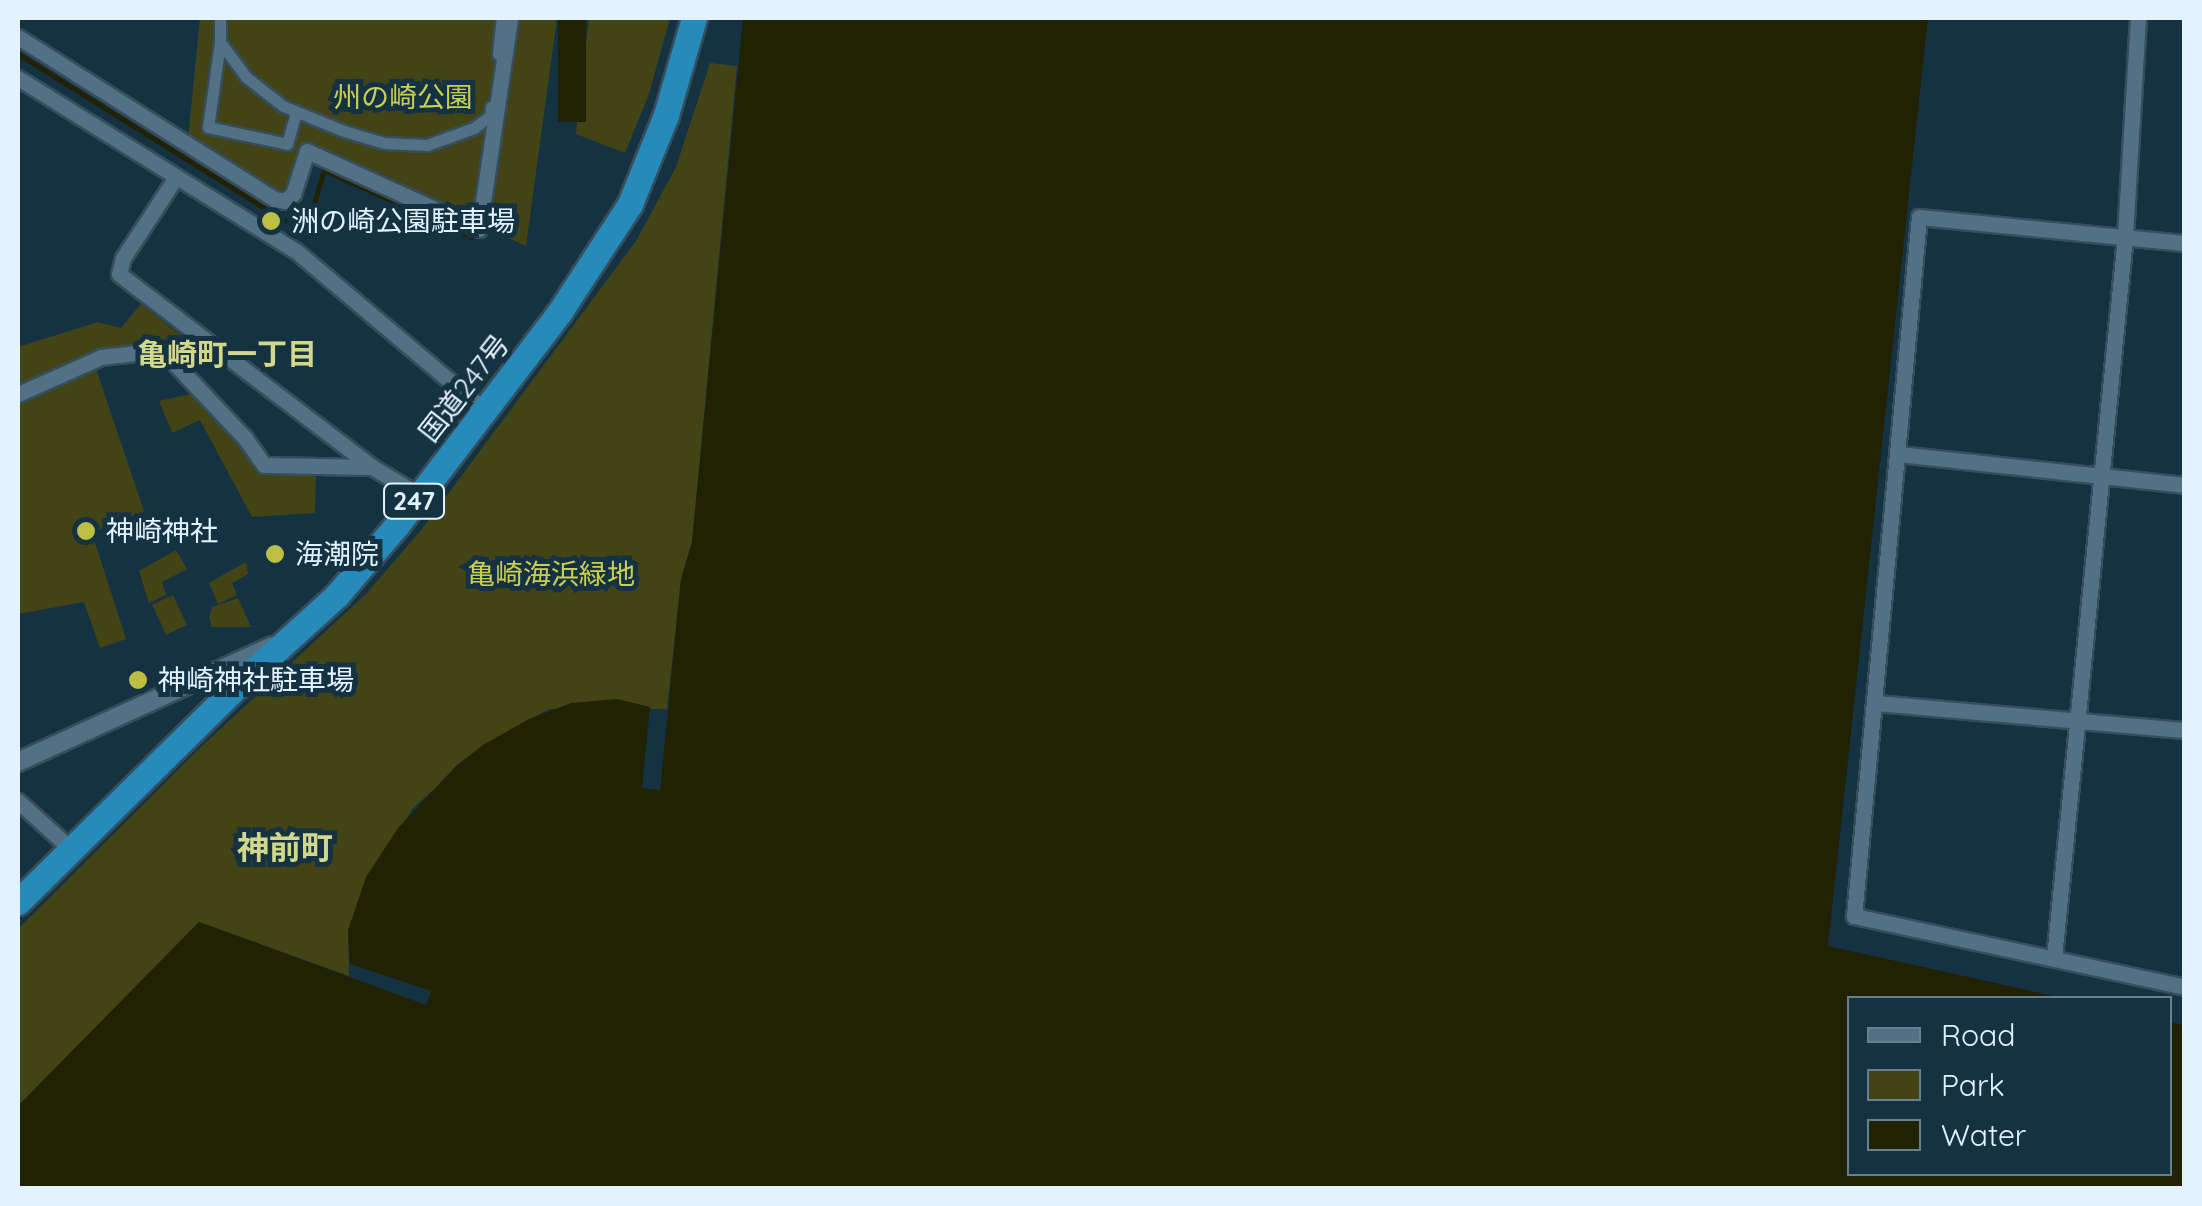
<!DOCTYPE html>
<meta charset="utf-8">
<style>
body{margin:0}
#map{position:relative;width:2202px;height:1206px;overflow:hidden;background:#153243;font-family:Quicksand,"Noto Sans JP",sans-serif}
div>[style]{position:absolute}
.green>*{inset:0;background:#434416;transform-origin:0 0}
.water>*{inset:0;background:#212204;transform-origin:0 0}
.stream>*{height:5px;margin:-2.5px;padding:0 2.5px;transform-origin:2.5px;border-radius:2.5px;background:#212204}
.roads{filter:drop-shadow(2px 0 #364d5c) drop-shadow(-2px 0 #364d5c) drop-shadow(0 2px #364d5c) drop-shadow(0 -2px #364d5c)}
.pedestrian>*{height:11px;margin:-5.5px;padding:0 5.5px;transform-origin:5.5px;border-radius:5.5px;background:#527184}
.minor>*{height:15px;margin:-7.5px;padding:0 7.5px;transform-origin:7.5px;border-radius:7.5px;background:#527184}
.tertiary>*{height:18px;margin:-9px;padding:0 9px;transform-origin:9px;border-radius:9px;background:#527184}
.trunk>*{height:25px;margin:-12.5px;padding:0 12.5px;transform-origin:12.5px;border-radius:12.5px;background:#268aba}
.dots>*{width:28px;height:28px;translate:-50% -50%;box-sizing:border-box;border:5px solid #153243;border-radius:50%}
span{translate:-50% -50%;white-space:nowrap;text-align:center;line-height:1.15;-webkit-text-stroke:10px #153243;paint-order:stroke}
.shield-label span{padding:2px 8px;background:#153243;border:2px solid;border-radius:8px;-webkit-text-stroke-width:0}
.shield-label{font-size:25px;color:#e2f3fe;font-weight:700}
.park-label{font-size:28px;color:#cace51}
.poi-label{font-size:28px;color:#e2f3fe}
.left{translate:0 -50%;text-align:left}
.street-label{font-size:28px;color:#e2f3fe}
.neighbourhood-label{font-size:30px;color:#d3d789;font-weight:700}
.quarter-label{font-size:32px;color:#d3d789;font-weight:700}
.frame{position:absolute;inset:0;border:20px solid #e2f3fe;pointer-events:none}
.legend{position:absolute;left:1847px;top:996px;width:325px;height:180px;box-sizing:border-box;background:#153243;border:2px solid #677f8e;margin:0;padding:12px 18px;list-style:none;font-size:30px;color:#e2f3fe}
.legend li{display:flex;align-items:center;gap:20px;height:50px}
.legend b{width:50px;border:2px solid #677f8e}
</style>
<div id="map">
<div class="green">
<i style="clip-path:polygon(200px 18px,557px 18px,526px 246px,302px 144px,289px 186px,277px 193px,188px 139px)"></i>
<i style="clip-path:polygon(589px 18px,670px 18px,649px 94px,625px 153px,576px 134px)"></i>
<i style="clip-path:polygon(710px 63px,737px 66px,692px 542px,681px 579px,667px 709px,549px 709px,483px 745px,412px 809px,348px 930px,349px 976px,199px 922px,18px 1106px,18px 929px,203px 745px,366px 594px,422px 529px,636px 241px,676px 167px)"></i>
<i style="clip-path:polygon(141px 304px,192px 344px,177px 353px,145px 345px,18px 386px,18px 347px,98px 322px,121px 328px)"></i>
<i style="clip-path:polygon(96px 369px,144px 511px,92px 533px,126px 639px,100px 648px,84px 602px,18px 614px,18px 405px)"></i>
<i style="clip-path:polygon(195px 393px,263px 473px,316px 474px,315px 513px,252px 517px,200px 420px,172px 433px,159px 401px)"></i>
<i style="clip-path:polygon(176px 550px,187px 569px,162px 582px,166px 595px,149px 603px,139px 571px)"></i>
<i style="clip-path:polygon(246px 562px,248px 574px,232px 583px,237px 595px,218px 604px,209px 583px)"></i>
<i style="left:173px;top:595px;width:33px;height:23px;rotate:65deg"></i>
<i style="clip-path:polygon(238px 598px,251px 627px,212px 627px,209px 618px,212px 607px)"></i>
</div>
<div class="water">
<i style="left:558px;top:18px;width:28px;height:104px"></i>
<i style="clip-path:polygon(743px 18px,1928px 18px,1828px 946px,2063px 998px,1850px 998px,1850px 1174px,2170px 1174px,2170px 1022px,2184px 1025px,2184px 1188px,18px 1188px,18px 1106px,199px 922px,426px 1005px,431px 991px,350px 964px,348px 930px,366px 877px,398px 828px,456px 766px,483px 745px,529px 719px,571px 703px,617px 699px,650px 707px,642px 788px,660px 790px,681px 579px,692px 542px)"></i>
</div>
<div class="stream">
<i style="left:18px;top:54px;width:314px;rotate:32deg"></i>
<i style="left:302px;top:228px;width:5px;rotate:37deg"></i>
<i style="left:306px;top:231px;width:64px;rotate:-73.6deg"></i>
<i style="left:324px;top:170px;width:162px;rotate:24.4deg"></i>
</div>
<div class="roads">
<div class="pedestrian">
<i style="left:220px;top:18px;width:24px;rotate:90deg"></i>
<i style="left:220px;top:42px;width:44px;rotate:53.4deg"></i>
<i style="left:246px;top:77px;width:47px;rotate:38.1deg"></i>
<i style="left:283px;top:106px;width:66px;rotate:22.3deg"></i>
<i style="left:344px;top:131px;width:42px;rotate:16.7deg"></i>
<i style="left:384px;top:143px;width:43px;rotate:2.7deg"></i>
<i style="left:427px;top:145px;width:50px;rotate:-19.9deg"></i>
<i style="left:474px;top:128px;width:20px;rotate:-37deg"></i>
<i style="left:490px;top:116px;width:9px;rotate:-84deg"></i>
<i style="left:220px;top:42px;width:86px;rotate:98deg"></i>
<i style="left:208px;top:127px;width:81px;rotate:12.1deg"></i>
<i style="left:287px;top:144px;width:33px;rotate:-74deg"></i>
<i style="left:498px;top:54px;width:36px;rotate:-84deg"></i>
</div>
<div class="minor">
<i style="left:18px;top:37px;width:303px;rotate:32.3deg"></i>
<i style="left:274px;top:199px;width:11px;rotate:10deg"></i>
<i style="left:285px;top:201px;width:11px;rotate:-41deg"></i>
<i style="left:293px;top:194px;width:45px;rotate:-72deg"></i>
<i style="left:307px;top:151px;width:189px;rotate:24.4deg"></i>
<i style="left:479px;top:229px;width:213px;rotate:-81.6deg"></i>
<i style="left:18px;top:78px;width:327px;rotate:31.9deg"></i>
<i style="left:296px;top:251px;width:246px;rotate:40.2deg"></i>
<i style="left:176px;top:177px;width:97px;rotate:123.2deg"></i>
<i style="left:123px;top:258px;width:16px;rotate:104deg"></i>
<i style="left:119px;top:274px;width:318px;rotate:37.3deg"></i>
<i style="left:372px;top:467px;width:55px;rotate:30.8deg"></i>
<i style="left:2184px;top:243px;width:266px;rotate:-174.4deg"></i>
<i style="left:1919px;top:217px;width:702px;rotate:95.31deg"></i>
<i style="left:1854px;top:916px;width:338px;rotate:12.1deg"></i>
<i style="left:18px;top:394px;width:91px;rotate:-24deg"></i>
<i style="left:101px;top:357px;width:61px;rotate:-6.5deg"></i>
<i style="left:162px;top:350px;width:121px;rotate:46.7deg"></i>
<i style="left:245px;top:438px;width:33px;rotate:55deg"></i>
<i style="left:264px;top:465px;width:108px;rotate:1.1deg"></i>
<i style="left:1899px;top:454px;width:287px;rotate:6.2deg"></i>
<i style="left:1875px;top:703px;width:310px;rotate:5deg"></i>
<i style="left:18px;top:801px;width:73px;rotate:42.2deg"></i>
<i style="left:2054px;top:958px;width:725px;rotate:-84.38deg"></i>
<i style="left:2125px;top:236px;width:218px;rotate:-86.6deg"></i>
</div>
<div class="tertiary">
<i style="left:18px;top:762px;width:279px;rotate:-24.5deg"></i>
</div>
<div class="trunk">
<i style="left:18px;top:902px;width:310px;rotate:-44.6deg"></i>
<i style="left:239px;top:684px;width:132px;rotate:-42.2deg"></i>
<i style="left:337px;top:595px;width:92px;rotate:-49.4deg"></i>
<i style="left:397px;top:525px;width:267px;rotate:-52.6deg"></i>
<i style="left:559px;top:313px;width:130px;rotate:-56.9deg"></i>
<i style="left:630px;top:204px;width:96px;rotate:-68deg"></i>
<i style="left:666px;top:115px;width:101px;rotate:-73.9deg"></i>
</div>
</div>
<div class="dots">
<i style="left:271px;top:221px;background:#bcbf44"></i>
<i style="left:86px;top:531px;background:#bcbf44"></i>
<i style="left:275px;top:554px;background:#bcbf44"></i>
<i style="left:138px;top:680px;background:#bcbf44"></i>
</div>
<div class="shield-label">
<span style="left:414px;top:501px">247</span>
</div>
<div class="park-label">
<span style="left:403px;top:97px">州の崎公園</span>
<span style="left:551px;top:574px">亀崎海浜緑地</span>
</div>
<div class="poi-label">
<span class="left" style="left:291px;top:221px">洲の崎公園駐車場</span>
<span class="left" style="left:106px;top:531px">神崎神社</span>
<span class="left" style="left:295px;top:554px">海潮院</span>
<span class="left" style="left:158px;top:680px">神崎神社駐車場</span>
</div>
<div class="street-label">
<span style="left:464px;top:388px;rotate:-52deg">国道247号</span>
</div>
<div class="neighbourhood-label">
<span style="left:227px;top:354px">亀崎町一丁目</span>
</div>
<div class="quarter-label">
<span style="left:285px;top:847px">神前町</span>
</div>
<div class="frame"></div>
<ul class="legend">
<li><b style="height:12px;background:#527184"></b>Road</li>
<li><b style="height:28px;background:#434416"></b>Park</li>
<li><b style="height:28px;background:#212204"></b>Water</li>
</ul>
</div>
